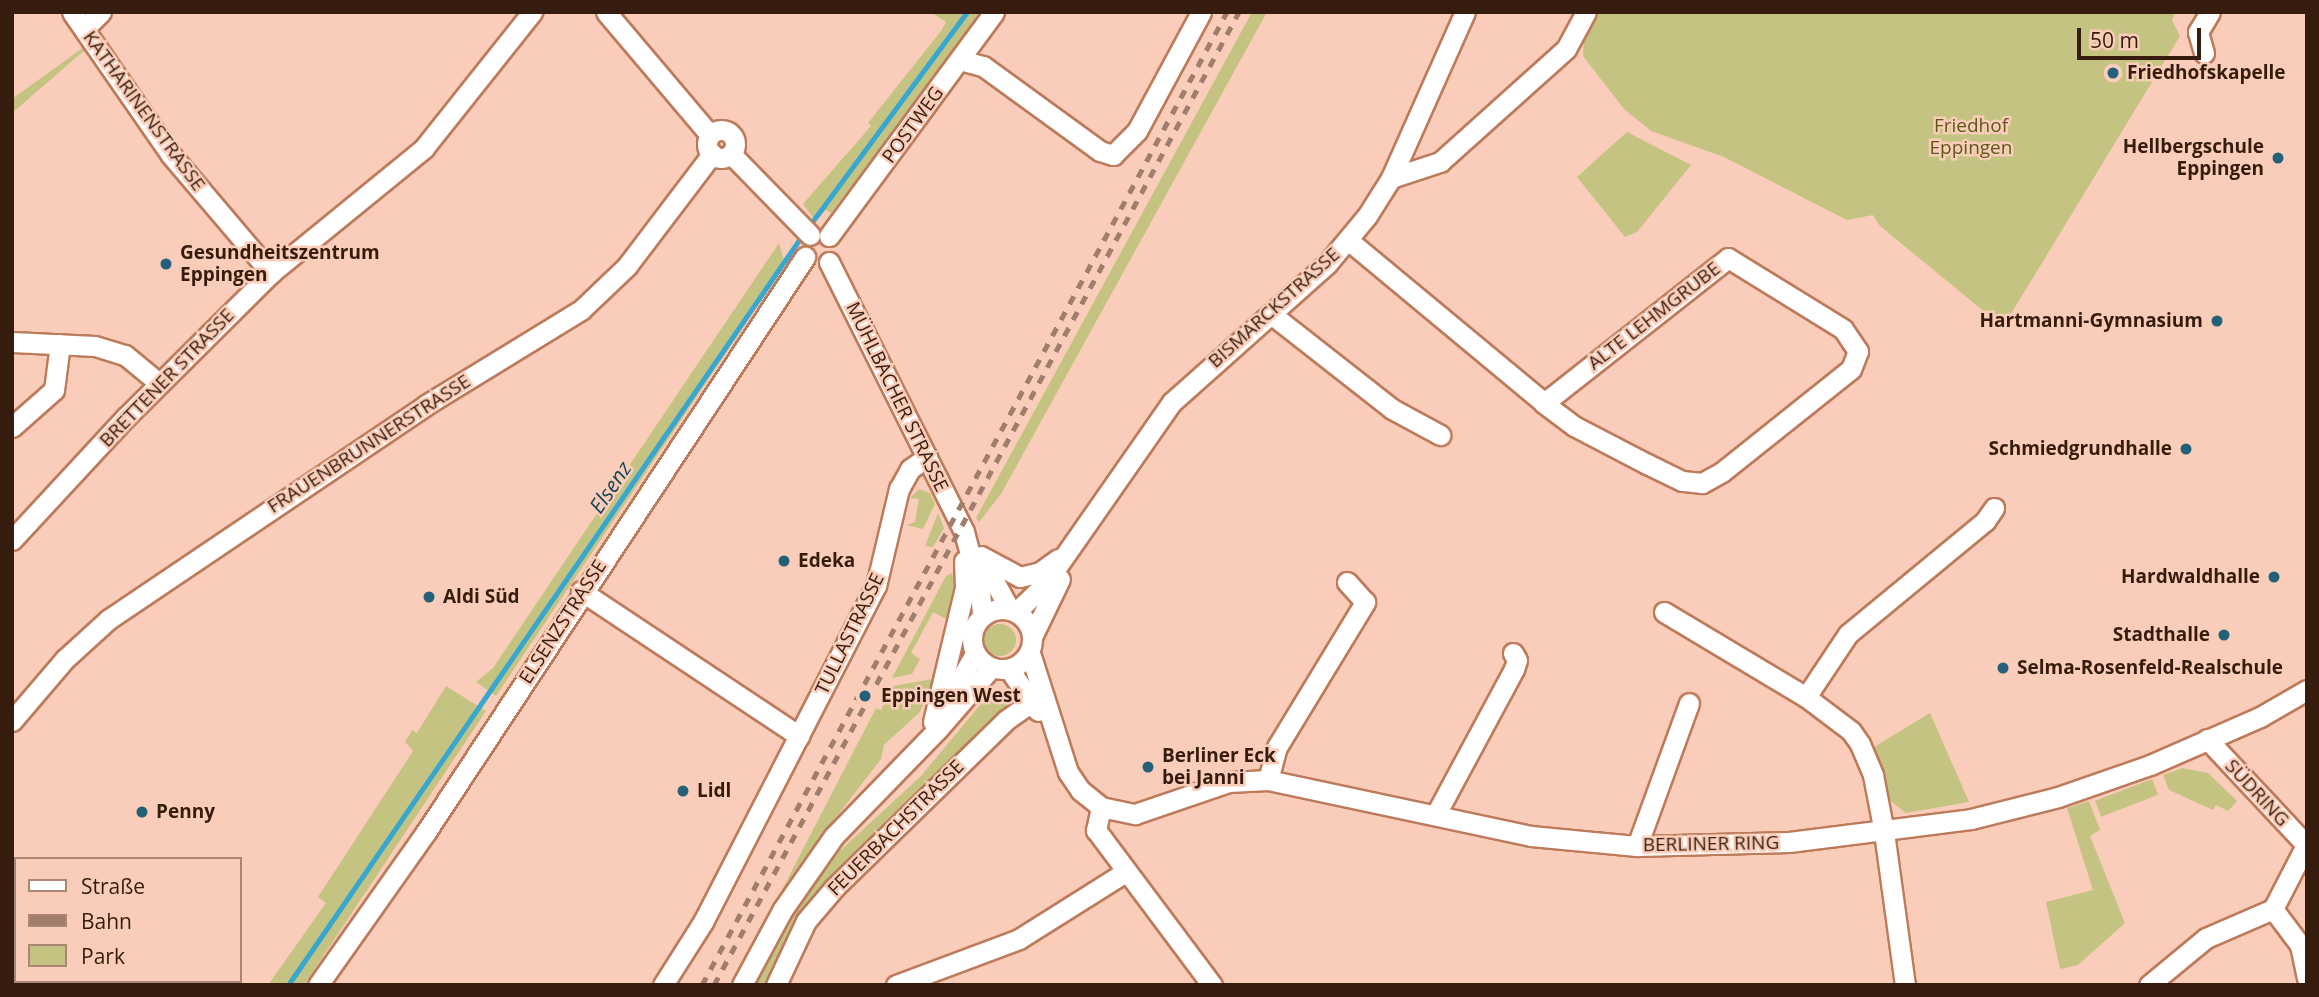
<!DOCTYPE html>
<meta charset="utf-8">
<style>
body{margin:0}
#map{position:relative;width:2319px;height:997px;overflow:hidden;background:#f9cdb9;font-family:"Open Sans",sans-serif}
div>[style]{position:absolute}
.green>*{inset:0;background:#c5c381;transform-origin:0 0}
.round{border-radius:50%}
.stream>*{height:5px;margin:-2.5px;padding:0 2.5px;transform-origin:2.5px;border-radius:2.5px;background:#38a7cf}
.roads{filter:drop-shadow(2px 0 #bd7b5b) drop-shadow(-2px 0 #bd7b5b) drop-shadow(0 2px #bd7b5b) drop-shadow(0 -2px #bd7b5b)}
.minor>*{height:19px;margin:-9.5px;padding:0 9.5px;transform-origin:9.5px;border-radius:9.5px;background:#fff}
.minor>.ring{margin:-9.5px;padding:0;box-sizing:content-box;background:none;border:19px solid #fff;border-radius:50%}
.rail>*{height:5px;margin-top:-2.5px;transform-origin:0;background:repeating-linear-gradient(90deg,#a17d6c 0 9px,transparent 0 18px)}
.dots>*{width:19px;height:19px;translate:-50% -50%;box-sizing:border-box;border:4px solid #f9cdb9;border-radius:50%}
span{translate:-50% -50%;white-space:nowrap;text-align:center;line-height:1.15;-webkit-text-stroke:5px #f9cdb9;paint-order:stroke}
.poi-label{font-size:19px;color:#361c0f;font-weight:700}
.left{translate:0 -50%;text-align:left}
.right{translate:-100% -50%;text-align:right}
.street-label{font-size:19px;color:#361c0f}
.park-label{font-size:19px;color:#5d5a17}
.water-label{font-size:21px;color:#174556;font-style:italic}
.frame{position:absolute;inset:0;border:14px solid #361c0f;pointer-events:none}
.legend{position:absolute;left:14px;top:857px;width:228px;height:126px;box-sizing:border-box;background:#f9cdb9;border:2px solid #ab8675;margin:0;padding:9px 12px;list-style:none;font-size:21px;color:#361c0f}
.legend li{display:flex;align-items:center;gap:14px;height:35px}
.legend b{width:35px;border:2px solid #ab8675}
.scale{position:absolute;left:2077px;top:28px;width:124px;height:32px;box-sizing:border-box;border:4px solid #361c0f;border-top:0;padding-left:9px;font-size:21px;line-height:24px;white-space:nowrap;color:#361c0f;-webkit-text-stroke:5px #f9cdb9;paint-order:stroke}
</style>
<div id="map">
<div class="green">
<i style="clip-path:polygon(931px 12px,983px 12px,831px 213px,826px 210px,815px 220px,803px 204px,871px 126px,868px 123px,941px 31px,946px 22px)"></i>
<i style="clip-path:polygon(1252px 12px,1267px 12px,1001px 494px,979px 522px,976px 518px)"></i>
<i style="clip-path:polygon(1594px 12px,2175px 12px,2172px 20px,2180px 36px,2003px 327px,1880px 226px,1873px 215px,1847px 220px,1724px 157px,1651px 131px,1624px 109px,1583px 56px,1584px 27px)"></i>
<i style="clip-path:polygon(84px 47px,86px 49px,12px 113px,12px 99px)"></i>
<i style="clip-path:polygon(1627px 132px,1691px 165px,1637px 232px,1625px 237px,1577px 177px)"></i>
<i style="clip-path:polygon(779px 243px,785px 265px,496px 696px,476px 682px,493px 668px)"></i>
<i style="clip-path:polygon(919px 489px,930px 493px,935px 504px,923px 529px,907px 525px,915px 522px,919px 499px,910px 498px)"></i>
<i style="clip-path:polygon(938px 513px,944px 528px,933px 547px,925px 546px)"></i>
<i style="clip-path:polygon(952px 573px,955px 587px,946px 619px,933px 612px,911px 653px,920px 659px,912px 674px,892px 678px,946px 576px)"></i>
<i class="round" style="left:984px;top:624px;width:32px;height:32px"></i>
<i style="clip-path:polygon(933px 679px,920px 712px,884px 745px,881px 759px,810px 851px,756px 940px,876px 708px,881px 710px,893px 686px)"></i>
<i style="clip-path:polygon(446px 686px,486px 711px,304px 985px,268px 985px,326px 903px,318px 897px,413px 751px,405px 742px,412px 730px,417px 733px)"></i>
<i style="clip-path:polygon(1006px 690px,1014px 700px,1004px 712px,888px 826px,771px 985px,752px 985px,792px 908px,819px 870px,921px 776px,990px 693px)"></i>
<i style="clip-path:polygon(1930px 713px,1969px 802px,1906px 813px,1889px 800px,1874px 747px)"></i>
<i style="clip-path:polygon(2182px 768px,2208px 773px,2237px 801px,2228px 811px,2216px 805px,2213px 810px,2169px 790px,2163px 775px)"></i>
<i style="left:2152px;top:779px;width:17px;height:61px;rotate:69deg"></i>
<i style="clip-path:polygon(2089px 801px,2100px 830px,2090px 836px,2125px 923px,2078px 965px,2060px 969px,2046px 902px,2093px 890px,2067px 808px)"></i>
</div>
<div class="stream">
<i style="left:809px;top:226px;width:266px;rotate:-53.6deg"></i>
<i style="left:288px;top:985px;width:911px;rotate:-55.56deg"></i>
</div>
<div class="roads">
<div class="minor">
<i style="left:72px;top:12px;width:174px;rotate:55.3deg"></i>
<i style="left:171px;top:155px;width:155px;rotate:49.7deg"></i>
<i style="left:606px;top:12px;width:161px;rotate:49.8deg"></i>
<i style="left:84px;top:29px;width:24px;rotate:-45deg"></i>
<i style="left:2204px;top:53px;width:22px;rotate:-106deg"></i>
<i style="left:2198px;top:32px;width:23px;rotate:-59deg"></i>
<i style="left:960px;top:60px;width:24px;rotate:15deg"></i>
<i style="left:983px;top:66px;width:145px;rotate:36deg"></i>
<i style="left:1100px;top:151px;width:14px;rotate:17deg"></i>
<i style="left:1113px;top:155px;width:34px;rotate:-45deg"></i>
<i style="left:1137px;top:131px;width:135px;rotate:-61.7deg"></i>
<i class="ring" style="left:707px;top:130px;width:9px;height:9px"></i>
<i style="left:731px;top:154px;width:113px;rotate:45.7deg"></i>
<i style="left:1391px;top:178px;width:52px;rotate:-18.1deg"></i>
<i style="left:1440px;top:162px;width:169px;rotate:-41.9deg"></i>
<i style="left:1566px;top:49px;width:42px;rotate:-61.6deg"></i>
<i style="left:829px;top:236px;width:278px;rotate:-53.6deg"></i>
<i style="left:1348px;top:240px;width:255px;rotate:39.7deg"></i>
<i style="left:1544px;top:403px;width:234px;rotate:-38.2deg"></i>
<i style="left:1728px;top:258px;width:135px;rotate:31.7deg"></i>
<i style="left:1843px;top:329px;width:27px;rotate:56deg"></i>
<i style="left:1858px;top:351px;width:19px;rotate:111deg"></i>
<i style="left:1851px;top:369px;width:165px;rotate:141.4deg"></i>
<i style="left:1722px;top:472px;width:23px;rotate:151deg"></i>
<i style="left:1702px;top:483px;width:20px;rotate:-174deg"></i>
<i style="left:1682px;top:481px;width:39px;rotate:-154deg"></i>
<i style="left:1647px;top:464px;width:82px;rotate:-152.5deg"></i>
<i style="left:1574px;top:426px;width:38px;rotate:-143deg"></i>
<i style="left:829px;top:262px;width:302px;rotate:63.4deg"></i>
<i style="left:964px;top:532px;width:61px;rotate:74.8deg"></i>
<i style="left:980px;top:591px;width:25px;rotate:85deg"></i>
<i style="left:1271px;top:314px;width:154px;rotate:38.1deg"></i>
<i style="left:1392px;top:409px;width:55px;rotate:28.4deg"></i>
<i style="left:12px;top:342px;width:83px;rotate:2.8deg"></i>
<i style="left:95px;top:346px;width:31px;rotate:17deg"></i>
<i style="left:125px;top:355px;width:44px;rotate:39.5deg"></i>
<i style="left:12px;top:427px;width:56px;rotate:-41.4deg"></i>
<i style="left:54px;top:390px;width:46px;rotate:-82.6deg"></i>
<i style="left:12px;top:540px;width:169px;rotate:-47.2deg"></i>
<i style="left:127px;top:416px;width:203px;rotate:-44.8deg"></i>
<i style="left:271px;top:273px;width:198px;rotate:-39.2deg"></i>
<i style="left:424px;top:148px;width:174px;rotate:-51.5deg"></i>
<i style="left:981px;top:556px;width:44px;rotate:28.3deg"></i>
<i style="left:1020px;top:577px;width:21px;rotate:-14deg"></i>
<i style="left:1040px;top:572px;width:22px;rotate:-36deg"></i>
<i style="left:982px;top:559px;width:58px;rotate:61.2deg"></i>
<i style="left:581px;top:591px;width:262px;rotate:33.6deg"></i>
<i class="ring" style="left:972px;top:609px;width:41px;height:41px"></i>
<i style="left:1016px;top:612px;width:40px;rotate:-44deg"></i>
<i style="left:1045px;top:584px;width:222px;rotate:-55.1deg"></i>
<i style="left:1172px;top:402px;width:208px;rotate:-41.7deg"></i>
<i style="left:1327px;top:264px;width:62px;rotate:-50.2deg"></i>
<i style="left:1367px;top:216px;width:45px;rotate:-57.7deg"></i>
<i style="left:1391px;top:178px;width:182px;rotate:-66deg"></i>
<i style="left:1664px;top:612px;width:165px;rotate:30.9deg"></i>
<i style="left:1806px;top:697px;width:56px;rotate:37.1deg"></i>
<i style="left:1851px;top:731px;width:16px;rotate:55deg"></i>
<i style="left:1860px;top:744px;width:34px;rotate:67deg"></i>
<i style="left:1873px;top:775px;width:58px;rotate:79.1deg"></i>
<i style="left:1884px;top:832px;width:154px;rotate:82.2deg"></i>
<i style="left:1033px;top:635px;width:62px;rotate:-64.3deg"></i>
<i style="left:1030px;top:653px;width:125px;rotate:72.3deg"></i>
<i style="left:1068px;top:772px;width:22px;rotate:56deg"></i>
<i style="left:1080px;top:790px;width:27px;rotate:39deg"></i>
<i style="left:1101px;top:807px;width:35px;rotate:12deg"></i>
<i style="left:1135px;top:814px;width:99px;rotate:-18.8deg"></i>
<i style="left:1229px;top:782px;width:39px;rotate:-3deg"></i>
<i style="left:1268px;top:780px;width:269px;rotate:12deg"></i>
<i style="left:1531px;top:836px;width:106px;rotate:5.4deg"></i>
<i style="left:1637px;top:846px;width:152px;rotate:-1.5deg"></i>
<i style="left:1789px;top:842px;width:183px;rotate:-7.2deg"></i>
<i style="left:1971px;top:819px;width:90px;rotate:-14.2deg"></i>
<i style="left:2058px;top:797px;width:97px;rotate:-19.2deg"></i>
<i style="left:2150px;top:765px;width:120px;rotate:-23.6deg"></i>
<i style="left:2260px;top:717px;width:54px;rotate:-29.9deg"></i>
<i style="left:1009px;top:669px;width:51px;rotate:55.4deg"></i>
<i style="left:1806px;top:697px;width:76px;rotate:-56.3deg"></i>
<i style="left:1848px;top:634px;width:178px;rotate:-39.5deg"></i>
<i style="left:1985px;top:521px;width:16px;rotate:-55deg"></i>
<i style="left:944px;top:707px;width:61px;rotate:-59.7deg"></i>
<i style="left:12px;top:721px;width:82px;rotate:-49.5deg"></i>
<i style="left:65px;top:659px;width:59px;rotate:-42.3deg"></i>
<i style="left:109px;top:619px;width:382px;rotate:-34deg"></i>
<i style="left:426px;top:405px;width:182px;rotate:-31.5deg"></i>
<i style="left:581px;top:310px;width:64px;rotate:-43.7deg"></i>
<i style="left:627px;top:266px;width:141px;rotate:-52.8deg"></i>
<i style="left:933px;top:722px;width:138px;rotate:-76.6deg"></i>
<i style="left:965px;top:588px;width:27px;rotate:-92deg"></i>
<i style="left:2207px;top:739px;width:146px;rotate:46.9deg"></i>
<i style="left:1268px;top:780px;width:34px;rotate:-75deg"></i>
<i style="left:1277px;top:747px;width:170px;rotate:-58.7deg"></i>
<i style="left:1365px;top:602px;width:27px;rotate:-132deg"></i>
<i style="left:1101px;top:807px;width:24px;rotate:102deg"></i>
<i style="left:1096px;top:830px;width:194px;rotate:53.2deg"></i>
<i style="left:1436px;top:814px;width:165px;rotate:-61.7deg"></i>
<i style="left:1514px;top:669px;width:9px;rotate:-72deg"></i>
<i style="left:1517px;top:660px;width:8px;rotate:-120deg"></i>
<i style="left:1637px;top:846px;width:152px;rotate:-70deg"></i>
<i style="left:2273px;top:909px;width:45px;rotate:53.1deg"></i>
<i style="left:2300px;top:945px;width:34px;rotate:78deg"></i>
<i style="left:318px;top:985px;width:187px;rotate:-54.8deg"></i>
<i style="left:426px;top:832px;width:689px;rotate:-56.61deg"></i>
<i style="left:663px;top:985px;width:75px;rotate:-57.6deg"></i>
<i style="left:703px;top:922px;width:378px;rotate:-62.8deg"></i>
<i style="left:876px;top:586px;width:100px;rotate:-76.7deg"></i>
<i style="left:899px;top:489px;width:23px;rotate:-61deg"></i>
<i style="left:910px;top:469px;width:21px;rotate:-35deg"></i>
<i style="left:742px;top:985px;width:86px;rotate:-61.7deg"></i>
<i style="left:783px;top:909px;width:89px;rotate:-55.1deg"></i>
<i style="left:834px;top:836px;width:149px;rotate:-45.8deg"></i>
<i style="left:938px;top:729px;width:81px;rotate:-49deg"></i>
<i style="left:776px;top:985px;width:71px;rotate:-64.9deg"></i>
<i style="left:806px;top:921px;width:45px;rotate:-49.5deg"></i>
<i style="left:835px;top:887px;width:239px;rotate:-44.3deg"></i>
<i style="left:1006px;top:720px;width:45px;rotate:-35.1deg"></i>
<i style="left:896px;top:985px;width:131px;rotate:-20.5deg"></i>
<i style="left:1019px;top:939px;width:124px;rotate:-32.2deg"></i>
<i style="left:2149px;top:985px;width:74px;rotate:-39.5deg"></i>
<i style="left:2206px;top:938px;width:73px;rotate:-23.4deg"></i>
<i style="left:2273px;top:909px;width:72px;rotate:-62.7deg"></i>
</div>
</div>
<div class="rail">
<i style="left:702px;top:985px;width:1106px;rotate:-61.65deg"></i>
<i style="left:714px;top:985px;width:1106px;rotate:-61.65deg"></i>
</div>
<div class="dots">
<i style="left:2113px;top:73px;background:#246178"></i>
<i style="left:2278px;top:158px;background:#246178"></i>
<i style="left:166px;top:264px;background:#246178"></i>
<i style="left:2217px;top:321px;background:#246178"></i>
<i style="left:2186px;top:449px;background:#246178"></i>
<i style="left:784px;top:561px;background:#246178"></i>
<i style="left:2274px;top:577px;background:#246178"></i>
<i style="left:429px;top:597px;background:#246178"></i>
<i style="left:2224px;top:635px;background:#246178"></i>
<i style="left:2003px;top:668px;background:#246178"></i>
<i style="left:865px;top:696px;background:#246178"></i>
<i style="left:1148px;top:767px;background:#246178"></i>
<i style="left:683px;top:791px;background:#246178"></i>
<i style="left:142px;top:812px;background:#246178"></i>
</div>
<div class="poi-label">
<span class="left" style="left:2127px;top:73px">Friedhofskapelle</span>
<span class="right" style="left:2264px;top:158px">Hellbergschule<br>Eppingen</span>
<span class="left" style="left:180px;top:264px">Gesundheitszentrum<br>Eppingen</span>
<span class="right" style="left:2203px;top:321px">Hartmanni-Gymnasium</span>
<span class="right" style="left:2172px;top:449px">Schmiedgrundhalle</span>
<span class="left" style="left:798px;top:561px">Edeka</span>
<span class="right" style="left:2260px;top:577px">Hardwaldhalle</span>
<span class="left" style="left:443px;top:597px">Aldi Süd</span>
<span class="right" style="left:2210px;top:635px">Stadthalle</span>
<span class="left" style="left:2017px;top:668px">Selma-Rosenfeld-Realschule</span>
<span class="left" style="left:881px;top:696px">Eppingen West</span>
<span class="left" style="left:1162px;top:767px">Berliner Eck<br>bei Janni</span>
<span class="left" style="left:697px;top:791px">Lidl</span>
<span class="left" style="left:156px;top:812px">Penny</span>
</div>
<div class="street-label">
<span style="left:144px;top:111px;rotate:54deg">KATHARINENSTRASSE</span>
<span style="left:913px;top:125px;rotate:-54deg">POSTWEG</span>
<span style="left:1274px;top:308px;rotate:-42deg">BISMARCKSTRASSE</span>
<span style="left:1654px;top:316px;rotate:-38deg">ALTE LEHMGRUBE</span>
<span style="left:167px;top:378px;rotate:-46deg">BRETTENER STRASSE</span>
<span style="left:897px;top:397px;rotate:64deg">MÜHLBACHER STRASSE</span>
<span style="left:369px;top:444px;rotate:-33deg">FRAUENBRUNNERSTRASSE</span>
<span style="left:563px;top:622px;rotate:-57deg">ELSENZSTRASSE</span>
<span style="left:850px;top:634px;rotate:-64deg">TULLASTRASSE</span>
<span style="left:2257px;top:793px;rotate:47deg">SÜDRING</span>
<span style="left:896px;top:828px;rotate:-45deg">FEUERBACHSTRASSE</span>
<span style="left:1711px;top:844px;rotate:-1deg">BERLINER RING</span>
</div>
<div class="park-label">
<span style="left:1971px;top:137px">Friedhof<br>Eppingen</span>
</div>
<div class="water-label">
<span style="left:610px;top:487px;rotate:-56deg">Elsenz</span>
</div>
<div class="frame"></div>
<ul class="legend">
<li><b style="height:9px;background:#fff"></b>Straße</li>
<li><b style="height:9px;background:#a17d6c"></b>Bahn</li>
<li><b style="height:19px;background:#c5c381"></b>Park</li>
</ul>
<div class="scale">50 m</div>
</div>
